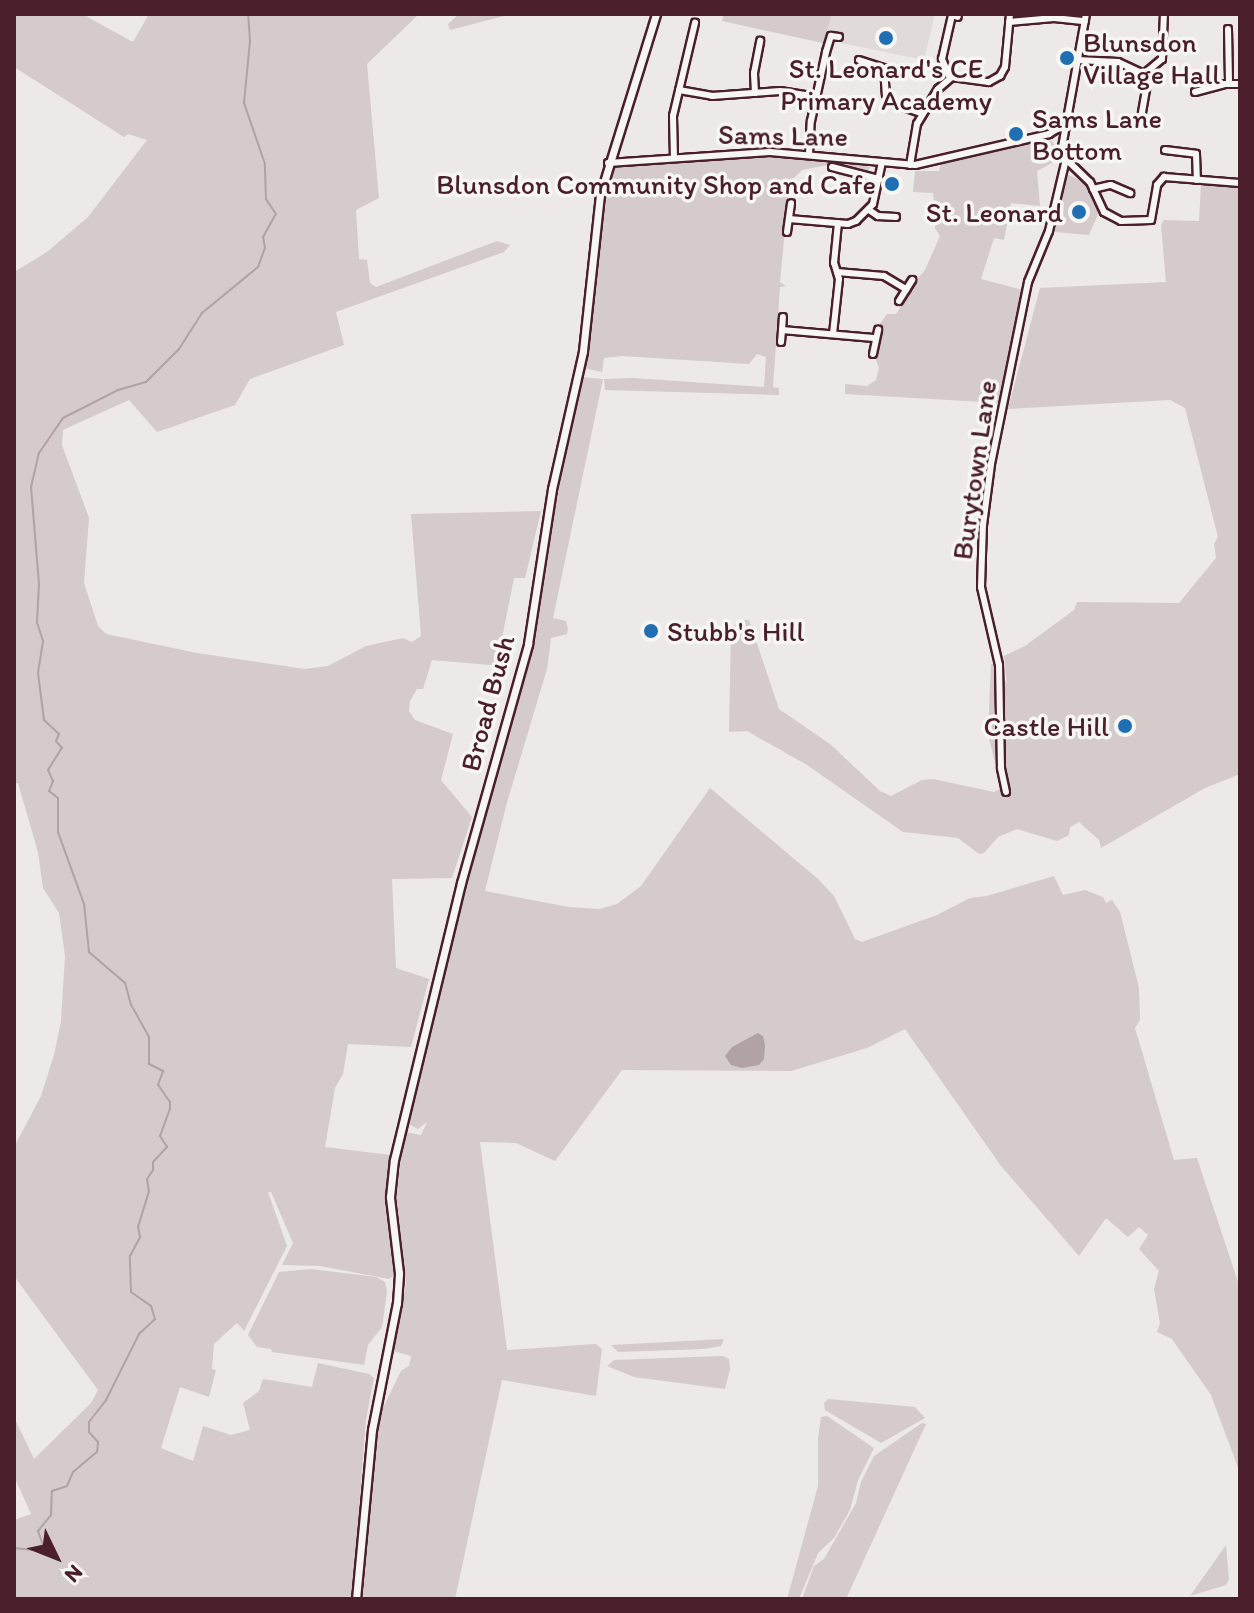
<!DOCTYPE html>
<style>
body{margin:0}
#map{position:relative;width:1254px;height:1613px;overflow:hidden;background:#ece9e6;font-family:Itim,sans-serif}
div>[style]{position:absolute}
.built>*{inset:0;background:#e0dad8}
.green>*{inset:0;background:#d4cbca}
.water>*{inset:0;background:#b1a2a3}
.stream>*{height:2px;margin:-1px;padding:0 1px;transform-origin:1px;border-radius:1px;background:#b1a2a3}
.roads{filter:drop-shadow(2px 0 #4a1f2b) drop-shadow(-2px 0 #4a1f2b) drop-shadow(0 2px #4a1f2b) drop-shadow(0 -2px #4a1f2b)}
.minor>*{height:6px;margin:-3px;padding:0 3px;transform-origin:3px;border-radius:3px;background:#f6f6f2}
.major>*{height:7px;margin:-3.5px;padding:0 3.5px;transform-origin:3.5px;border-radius:3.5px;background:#f6f6f2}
.dots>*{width:22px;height:22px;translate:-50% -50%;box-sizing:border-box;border:4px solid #f6f6f2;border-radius:50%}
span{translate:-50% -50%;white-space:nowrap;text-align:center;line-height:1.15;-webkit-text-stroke:7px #f6f6f2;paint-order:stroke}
.poi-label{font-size:28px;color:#4a1f2b}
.left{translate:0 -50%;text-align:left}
.right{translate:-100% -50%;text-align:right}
.street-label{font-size:28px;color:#4a1f2b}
.frame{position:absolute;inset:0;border:16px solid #4a1f2b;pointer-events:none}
.north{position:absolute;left:16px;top:1517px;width:80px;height:80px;-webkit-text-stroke:6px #f6f6f2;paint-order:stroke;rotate:133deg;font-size:22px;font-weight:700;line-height:32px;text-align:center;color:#4a1f2b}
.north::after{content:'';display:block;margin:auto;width:28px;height:36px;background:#4a1f2b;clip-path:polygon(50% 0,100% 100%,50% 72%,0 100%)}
</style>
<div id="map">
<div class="built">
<i style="clip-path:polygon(832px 14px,935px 14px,924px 60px,841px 43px,843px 34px,826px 30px)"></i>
</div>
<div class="green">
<i style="clip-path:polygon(14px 14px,82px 14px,133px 42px,149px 14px,419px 14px,367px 64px,379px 198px,356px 210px,359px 259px,367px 260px,370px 283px,376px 287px,497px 241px,510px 245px,504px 252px,336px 312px,344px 345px,250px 379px,235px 405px,157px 432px,129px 400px,63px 430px,62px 445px,89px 518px,84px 583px,98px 626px,106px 634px,197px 653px,305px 669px,328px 666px,366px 646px,403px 638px,412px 642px,421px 636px,411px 514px,541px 511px,525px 578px,514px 578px,502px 638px,506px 651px,502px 666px,432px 660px,423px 689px,417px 689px,410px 701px,409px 711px,415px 720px,453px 734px,441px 780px,472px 817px,452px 878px,392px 879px,396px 968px,429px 979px,411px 1047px,348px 1044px,343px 1074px,335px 1088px,325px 1147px,391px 1155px,386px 1205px,395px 1275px,389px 1279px,320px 1266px,282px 1265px,293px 1243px,271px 1192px,268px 1192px,287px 1246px,244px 1331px,237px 1323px,214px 1344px,212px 1369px,216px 1370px,209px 1397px,180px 1387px,161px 1448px,193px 1461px,203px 1426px,231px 1435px,250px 1430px,243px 1403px,259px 1391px,263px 1379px,312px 1387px,318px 1363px,369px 1374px,374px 1378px,366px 1419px,352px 1599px,14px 1599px,14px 1520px,31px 1514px,14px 1476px,14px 1417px,34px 1459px,91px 1403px,98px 1390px,14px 1276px,14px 1147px,41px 1096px,54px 1055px,61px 1021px,65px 956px,59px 913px,43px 888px,38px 852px,18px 783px,14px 783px,14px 272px,47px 252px,88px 217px,147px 140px,128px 134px,124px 137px,14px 67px)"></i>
<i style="clip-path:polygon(459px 14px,512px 14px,450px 30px,448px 24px)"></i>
<i style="clip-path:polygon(724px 14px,832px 14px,823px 43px,722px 21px)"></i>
<i style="clip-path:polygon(1045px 138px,1053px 142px,1058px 154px,1052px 163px,1037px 171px,1040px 206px,1011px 203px,1004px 240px,994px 238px,981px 279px,1023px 290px,1000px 403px,845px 394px,845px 384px,867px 386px,876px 380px,879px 368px,874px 354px,881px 331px,877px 328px,887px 314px,896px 314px,902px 305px,909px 289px,925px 270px,940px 236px,935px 228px,936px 219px,928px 209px,928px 202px,934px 201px,933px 193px,913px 192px,915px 171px,939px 171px,941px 163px)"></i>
<i style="clip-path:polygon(788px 157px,839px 159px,870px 167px,867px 172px,828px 165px,802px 170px,793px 179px,788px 199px,780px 282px,786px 286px,780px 287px,773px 387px,779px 388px,779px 395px,605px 390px,604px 379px,633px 378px,764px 387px,766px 357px,757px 354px,749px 364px,622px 356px,604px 358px,602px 372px,580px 367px,595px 289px,593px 258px,613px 168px,676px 161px)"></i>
<i style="clip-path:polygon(1069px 175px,1087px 184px,1099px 212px,1089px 235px,1055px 232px,1062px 179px)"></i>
<i style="clip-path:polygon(1201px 184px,1240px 187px,1240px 774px,1205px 788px,1101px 848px,1099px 840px,1079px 822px,1070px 827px,1069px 835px,1057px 841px,1017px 829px,998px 837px,984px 853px,979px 854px,958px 838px,903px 832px,807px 765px,747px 731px,729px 732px,731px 629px,739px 620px,749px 620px,779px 709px,830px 744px,880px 791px,891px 796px,922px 780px,933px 779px,994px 792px,1001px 788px,988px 734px,991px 664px,998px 666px,1007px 685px,1004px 656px,1025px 646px,1074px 610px,1077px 602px,1179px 603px,1216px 558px,1214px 544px,1218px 537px,1185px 408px,1170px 400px,1008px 409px,1040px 288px,1166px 282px,1161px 225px,1164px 220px,1199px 221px)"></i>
<i style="clip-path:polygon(581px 377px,603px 379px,553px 618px,566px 621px,568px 629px,567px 634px,551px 638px,547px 669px,506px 806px,485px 891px,569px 907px,600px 909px,617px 904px,641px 886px,710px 788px,818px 879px,834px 896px,855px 939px,862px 942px,937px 915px,970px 898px,987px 896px,1054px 876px,1063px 895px,1085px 890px,1103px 897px,1106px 903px,1112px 900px,1120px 912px,1139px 988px,1140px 1020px,1135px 1028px,1174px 1160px,1197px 1158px,1240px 1288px,1240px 1473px,1211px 1395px,1172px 1339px,1157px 1332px,1160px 1323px,1154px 1289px,1159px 1271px,1139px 1249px,1148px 1235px,1139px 1227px,1128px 1237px,1106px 1218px,1079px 1256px,1001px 1166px,905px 1029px,867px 1048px,791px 1071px,622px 1070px,555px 1161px,516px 1143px,480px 1142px,507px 1350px,596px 1344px,602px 1349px,596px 1396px,502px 1380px,455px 1599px,361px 1599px,379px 1416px,401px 1371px,409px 1366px,411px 1356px,393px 1351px,406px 1284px,396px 1193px,405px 1132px,421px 1135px,427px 1122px,418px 1129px,410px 1125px,409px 1113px,445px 966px,536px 633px,546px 555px)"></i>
<i style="clip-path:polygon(311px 1269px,376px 1277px,385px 1282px,387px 1292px,382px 1327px,368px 1345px,364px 1365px,272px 1352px,271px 1349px,257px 1347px,248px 1335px,279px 1272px)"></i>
<i style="clip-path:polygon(724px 1339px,721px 1346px,703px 1349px,618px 1352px,611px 1345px)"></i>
<i style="clip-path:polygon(723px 1356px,729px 1359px,730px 1369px,725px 1389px,634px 1377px,607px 1366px,614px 1360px)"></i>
<i style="clip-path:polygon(828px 1399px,915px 1407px,925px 1418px,881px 1443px,825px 1410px,824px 1403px)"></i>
<i style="clip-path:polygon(827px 1416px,874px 1448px,858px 1480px,850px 1510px,834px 1538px,818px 1553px,799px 1599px,787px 1599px,818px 1486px,818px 1438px,821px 1417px)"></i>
<i style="clip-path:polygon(922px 1423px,926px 1424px,846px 1599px,802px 1599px,814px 1566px,824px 1559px,856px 1503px,861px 1482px,874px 1456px)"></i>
<i style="clip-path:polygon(1226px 1545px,1229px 1579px,1226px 1585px,1190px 1596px)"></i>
</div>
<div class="water">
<i style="clip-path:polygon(758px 1033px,763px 1036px,765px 1045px,764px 1059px,759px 1065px,742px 1068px,731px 1065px,725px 1056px,732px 1047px)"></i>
</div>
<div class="stream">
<i style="left:14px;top:1548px;width:18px;rotate:6deg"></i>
<i style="left:32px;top:1550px;width:12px;rotate:-24deg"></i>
<i style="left:43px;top:1545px;width:15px;rotate:-110deg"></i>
<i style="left:38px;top:1531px;width:21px;rotate:-51deg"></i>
<i style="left:51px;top:1515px;width:24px;rotate:-88deg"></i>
<i style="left:52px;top:1491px;width:16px;rotate:-18deg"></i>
<i style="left:67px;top:1486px;width:15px;rotate:-67deg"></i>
<i style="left:73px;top:1472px;width:31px;rotate:-40deg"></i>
<i style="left:97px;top:1452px;width:10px;rotate:-84deg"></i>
<i style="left:98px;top:1442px;width:13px;rotate:-132deg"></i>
<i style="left:89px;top:1432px;width:10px;rotate:-90deg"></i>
<i style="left:89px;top:1422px;width:28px;rotate:-52deg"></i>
<i style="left:106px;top:1400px;width:74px;rotate:-63.4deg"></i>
<i style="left:139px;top:1334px;width:22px;rotate:-43deg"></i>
<i style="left:155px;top:1319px;width:14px;rotate:-107deg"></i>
<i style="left:151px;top:1306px;width:24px;rotate:-145deg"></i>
<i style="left:131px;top:1292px;width:36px;rotate:-92deg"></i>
<i style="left:130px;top:1256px;width:21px;rotate:-62deg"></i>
<i style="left:140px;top:1237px;width:10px;rotate:-101deg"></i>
<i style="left:138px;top:1227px;width:37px;rotate:-73deg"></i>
<i style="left:149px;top:1192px;width:13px;rotate:-99deg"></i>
<i style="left:147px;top:1179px;width:11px;rotate:-56deg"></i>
<i style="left:153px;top:1170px;width:8px;rotate:-90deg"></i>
<i style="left:153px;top:1162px;width:21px;rotate:-47deg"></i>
<i style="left:167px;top:1147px;width:13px;rotate:-122deg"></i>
<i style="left:160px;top:1136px;width:29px;rotate:-70deg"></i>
<i style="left:170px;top:1109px;width:7px;rotate:-90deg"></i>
<i style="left:170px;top:1102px;width:21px;rotate:-125deg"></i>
<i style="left:158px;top:1085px;width:15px;rotate:-70deg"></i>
<i style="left:163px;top:1071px;width:16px;rotate:-153deg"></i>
<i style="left:149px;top:1064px;width:27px;rotate:-90deg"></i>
<i style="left:149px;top:1037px;width:37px;rotate:-119deg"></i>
<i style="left:131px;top:1005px;width:23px;rotate:-105deg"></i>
<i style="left:125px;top:983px;width:48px;rotate:-139.3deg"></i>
<i style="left:89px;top:952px;width:48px;rotate:-95.9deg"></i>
<i style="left:84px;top:904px;width:77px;rotate:-109.9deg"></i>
<i style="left:58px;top:832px;width:34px;rotate:-90deg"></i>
<i style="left:58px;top:798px;width:11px;rotate:-142deg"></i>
<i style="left:49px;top:791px;width:11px;rotate:-68deg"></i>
<i style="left:53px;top:781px;width:12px;rotate:-114deg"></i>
<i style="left:48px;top:770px;width:26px;rotate:-58deg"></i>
<i style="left:62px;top:748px;width:9px;rotate:-131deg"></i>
<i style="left:56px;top:741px;width:8px;rotate:-67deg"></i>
<i style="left:59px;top:734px;width:21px;rotate:-137deg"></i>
<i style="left:44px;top:720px;width:47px;rotate:-97.3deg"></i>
<i style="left:38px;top:673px;width:32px;rotate:-81deg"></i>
<i style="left:43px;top:641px;width:20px;rotate:-108deg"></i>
<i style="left:37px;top:622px;width:38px;rotate:-87deg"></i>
<i style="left:39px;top:584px;width:97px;rotate:-94.7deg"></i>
<i style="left:31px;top:487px;width:35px;rotate:-77deg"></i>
<i style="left:39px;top:453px;width:42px;rotate:-55.6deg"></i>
<i style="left:63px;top:418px;width:62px;rotate:-27deg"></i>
<i style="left:118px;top:390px;width:29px;rotate:-16deg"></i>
<i style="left:146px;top:382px;width:47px;rotate:-45deg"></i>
<i style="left:179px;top:349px;width:43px;rotate:-57.4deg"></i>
<i style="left:202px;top:313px;width:72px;rotate:-39.4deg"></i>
<i style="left:258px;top:267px;width:20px;rotate:-70deg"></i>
<i style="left:265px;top:248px;width:11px;rotate:-100deg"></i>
<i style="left:263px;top:237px;width:26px;rotate:-61deg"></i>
<i style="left:276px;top:214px;width:18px;rotate:-124deg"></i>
<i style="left:266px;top:199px;width:35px;rotate:-92deg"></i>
<i style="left:265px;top:164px;width:65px;rotate:-109deg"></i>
<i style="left:244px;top:103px;width:62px;rotate:-84.5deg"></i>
<i style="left:250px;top:41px;width:27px;rotate:-94deg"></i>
</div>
<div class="roads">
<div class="minor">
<i style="left:1086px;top:14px;width:135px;rotate:100.2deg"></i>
<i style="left:1062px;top:147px;width:15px;rotate:67deg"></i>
<i style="left:1068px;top:161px;width:30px;rotate:44deg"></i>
<i style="left:1090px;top:182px;width:33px;rotate:65deg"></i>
<i style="left:1104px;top:212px;width:19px;rotate:28deg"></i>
<i style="left:1121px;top:221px;width:30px;rotate:-2deg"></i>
<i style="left:1151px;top:220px;width:36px;rotate:-80deg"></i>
<i style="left:1157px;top:185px;width:11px;rotate:-49deg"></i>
<i style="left:1164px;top:177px;width:76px;rotate:4.5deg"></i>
<i style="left:1009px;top:22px;width:45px;rotate:-5.1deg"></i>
<i style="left:1054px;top:18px;width:31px;rotate:6deg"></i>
<i style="left:1228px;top:29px;width:54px;rotate:88.9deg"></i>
<i style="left:859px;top:60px;width:26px;rotate:18deg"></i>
<i style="left:884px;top:68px;width:26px;rotate:86deg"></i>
<i style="left:886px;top:94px;width:11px;rotate:56deg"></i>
<i style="left:892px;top:103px;width:31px;rotate:19deg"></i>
<i style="left:1077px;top:60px;width:41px;rotate:2.8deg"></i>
<i style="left:1118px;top:62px;width:29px;rotate:25deg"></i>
<i style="left:1144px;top:74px;width:23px;rotate:-40deg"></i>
<i style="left:1162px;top:59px;width:45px;rotate:-87.5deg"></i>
<i style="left:950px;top:78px;width:21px;rotate:-113deg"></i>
<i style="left:942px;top:59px;width:45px;rotate:-77.2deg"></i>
<i style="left:952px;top:15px;width:6px;rotate:18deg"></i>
<i style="left:679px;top:90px;width:34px;rotate:10deg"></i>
<i style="left:712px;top:96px;width:68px;rotate:-4.2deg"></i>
<i style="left:780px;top:91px;width:36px;rotate:9deg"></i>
<i style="left:1195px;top:92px;width:30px;rotate:-15deg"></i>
<i style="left:1224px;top:84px;width:16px"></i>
<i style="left:755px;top:93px;width:20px;rotate:-93deg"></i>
<i style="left:754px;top:73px;width:33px;rotate:-79deg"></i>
<i style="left:1141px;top:118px;width:35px;rotate:-80deg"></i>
<i style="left:1147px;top:84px;width:10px;rotate:-107deg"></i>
<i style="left:1165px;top:150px;width:31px;rotate:7deg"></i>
<i style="left:1196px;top:154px;width:26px;rotate:88deg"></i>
<i style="left:809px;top:154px;width:33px;rotate:-87deg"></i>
<i style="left:811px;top:121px;width:71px;rotate:-77.7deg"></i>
<i style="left:826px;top:52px;width:17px;rotate:-73deg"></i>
<i style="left:831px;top:36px;width:8px;rotate:7deg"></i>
<i style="left:674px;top:158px;width:42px;rotate:-91.4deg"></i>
<i style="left:673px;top:116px;width:96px;rotate:-76.7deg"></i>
<i style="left:608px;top:163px;width:162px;rotate:-3.9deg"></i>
<i style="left:770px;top:152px;width:146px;rotate:5.1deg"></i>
<i style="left:915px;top:165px;width:138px;rotate:-13deg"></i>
<i style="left:1049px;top:134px;width:17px;rotate:-31deg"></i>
<i style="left:910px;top:165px;width:42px;rotate:-80.3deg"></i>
<i style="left:917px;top:124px;width:41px;rotate:-59deg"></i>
<i style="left:938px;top:89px;width:18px;rotate:-41deg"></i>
<i style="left:952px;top:77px;width:37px;rotate:8deg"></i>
<i style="left:989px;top:82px;width:13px;rotate:-29deg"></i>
<i style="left:1000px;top:76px;width:10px;rotate:-61deg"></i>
<i style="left:1005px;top:67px;width:53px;rotate:-84.6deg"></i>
<i style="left:832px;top:167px;width:49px;rotate:14.3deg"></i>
<i style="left:1093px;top:189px;width:18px;rotate:-13deg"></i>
<i style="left:1111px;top:185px;width:21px;rotate:23deg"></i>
<i style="left:869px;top:210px;width:11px;rotate:34deg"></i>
<i style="left:878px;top:216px;width:18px;rotate:3deg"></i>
<i style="left:789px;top:219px;width:59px;rotate:4.8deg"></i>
<i style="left:848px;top:224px;width:9px;rotate:-21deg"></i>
<i style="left:856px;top:221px;width:24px;rotate:-45deg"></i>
<i style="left:873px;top:204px;width:43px;rotate:-77.9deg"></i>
<i style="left:787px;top:232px;width:29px;rotate:-82deg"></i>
<i style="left:837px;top:272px;width:47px;rotate:4.9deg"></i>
<i style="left:884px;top:276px;width:26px;rotate:31deg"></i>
<i style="left:899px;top:301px;width:25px;rotate:-58deg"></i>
<i style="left:782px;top:330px;width:13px;rotate:-86deg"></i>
<i style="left:833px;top:334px;width:55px;rotate:-83.8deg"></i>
<i style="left:839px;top:279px;width:17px;rotate:-107deg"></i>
<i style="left:834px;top:263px;width:40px;rotate:-84.3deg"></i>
<i style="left:781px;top:342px;width:12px;rotate:-85deg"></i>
<i style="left:782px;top:330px;width:92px;rotate:5deg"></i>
<i style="left:873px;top:354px;width:25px;rotate:-78deg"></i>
<i style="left:1006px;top:792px;width:25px;rotate:-102deg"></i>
<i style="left:1001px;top:768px;width:103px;rotate:-91.1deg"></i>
<i style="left:999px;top:665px;width:80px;rotate:-103deg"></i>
<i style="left:981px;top:587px;width:62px;rotate:-88.2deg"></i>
<i style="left:983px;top:525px;width:62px;rotate:-82.5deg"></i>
<i style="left:991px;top:464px;width:186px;rotate:-78.5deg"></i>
<i style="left:1028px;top:282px;width:55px;rotate:-67.6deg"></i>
<i style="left:1049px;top:231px;width:74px;rotate:-76.7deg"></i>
</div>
<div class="major">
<i style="left:356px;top:1599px;width:170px;rotate:-84.6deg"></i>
<i style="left:372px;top:1430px;width:129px;rotate:-78.9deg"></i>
<i style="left:397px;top:1303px;width:30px;rotate:-86deg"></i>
<i style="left:399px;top:1273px;width:77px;rotate:-96.8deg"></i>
<i style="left:390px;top:1197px;width:37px;rotate:-84deg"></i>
<i style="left:394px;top:1160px;width:285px;rotate:-76.4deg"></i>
<i style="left:461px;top:883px;width:248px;rotate:-74.3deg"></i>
<i style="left:528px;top:644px;width:157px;rotate:-81.2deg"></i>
<i style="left:552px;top:489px;width:141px;rotate:-77.3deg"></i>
<i style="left:583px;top:351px;width:157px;rotate:-83.8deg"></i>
<i style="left:600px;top:195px;width:189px;rotate:-72.8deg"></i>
</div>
</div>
<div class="dots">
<i style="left:886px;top:38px;background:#1f6fb2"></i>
<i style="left:1067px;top:58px;background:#1f6fb2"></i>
<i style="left:1016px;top:134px;background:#1f6fb2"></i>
<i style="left:892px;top:184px;background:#1f6fb2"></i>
<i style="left:1079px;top:212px;background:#1f6fb2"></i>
<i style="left:651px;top:631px;background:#1f6fb2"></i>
<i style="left:1125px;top:726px;background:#1f6fb2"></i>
</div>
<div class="poi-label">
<span class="left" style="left:1083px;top:58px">Blunsdon<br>Village Hall</span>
<span style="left:886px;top:84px">St. Leonard's CE<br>Primary Academy</span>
<span class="left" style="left:1032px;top:134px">Sams Lane<br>Bottom</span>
<span class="right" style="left:876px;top:184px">Blunsdon Community Shop and Cafe</span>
<span class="right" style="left:1063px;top:212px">St. Leonard</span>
<span class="left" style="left:667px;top:631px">Stubb's Hill</span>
<span class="right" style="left:1109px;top:726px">Castle Hill</span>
</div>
<div class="street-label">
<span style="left:783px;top:135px;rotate:1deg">Sams Lane</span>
<span style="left:974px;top:470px;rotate:-82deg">Burytown Lane</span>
<span style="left:487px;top:703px;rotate:-75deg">Broad Bush</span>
</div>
<div class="frame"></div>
<div class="north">N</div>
</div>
